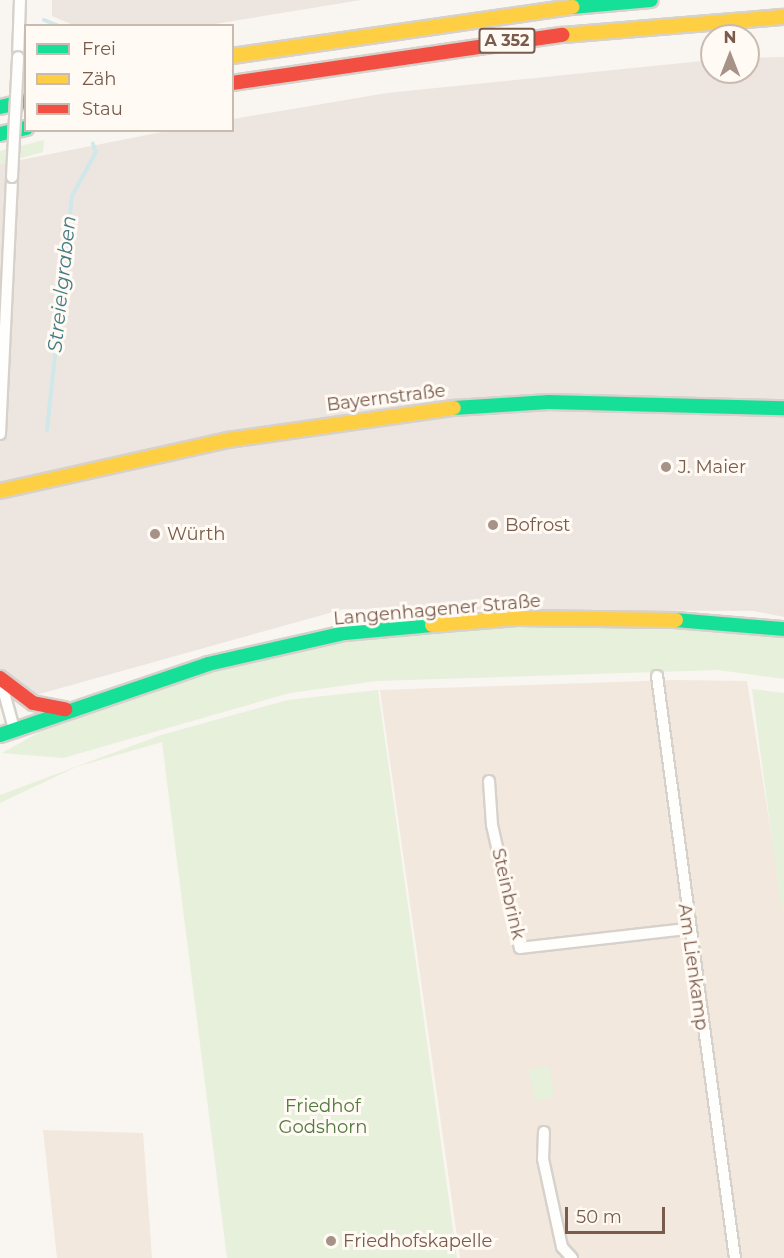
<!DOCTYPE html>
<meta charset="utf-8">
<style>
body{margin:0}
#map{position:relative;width:784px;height:1258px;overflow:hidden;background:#f9f5f0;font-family:Montserrat,sans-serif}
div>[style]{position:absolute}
.residential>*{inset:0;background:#f2e8de}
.industrial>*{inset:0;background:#ede5e0}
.green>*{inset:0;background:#e7f0db;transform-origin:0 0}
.stream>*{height:4px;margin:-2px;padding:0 2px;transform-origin:2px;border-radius:2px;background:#d0e8ea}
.roads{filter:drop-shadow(2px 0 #d7d1cb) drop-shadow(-2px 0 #d7d1cb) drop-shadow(0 2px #d7d1cb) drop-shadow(0 -2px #d7d1cb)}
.street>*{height:10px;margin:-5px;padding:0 5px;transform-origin:5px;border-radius:5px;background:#fefefd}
.fast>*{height:14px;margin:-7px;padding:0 7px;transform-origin:7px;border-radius:7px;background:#16e098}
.slow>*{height:14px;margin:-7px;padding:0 7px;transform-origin:7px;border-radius:7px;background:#ffcf43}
.jam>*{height:14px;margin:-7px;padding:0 7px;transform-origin:7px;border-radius:7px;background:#f24e42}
.bridges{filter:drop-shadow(2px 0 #d7d1cb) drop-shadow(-2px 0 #d7d1cb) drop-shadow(0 2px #d7d1cb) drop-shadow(0 -2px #d7d1cb)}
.street-bridge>*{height:10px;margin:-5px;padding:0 5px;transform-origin:5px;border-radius:5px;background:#fefefd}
.dots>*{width:16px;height:16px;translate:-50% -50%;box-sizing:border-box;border:3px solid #fffaf3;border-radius:50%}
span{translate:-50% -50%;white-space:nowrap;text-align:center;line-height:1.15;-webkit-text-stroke:6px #fffaf3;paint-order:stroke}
.shield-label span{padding:2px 4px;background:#fffaf3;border:2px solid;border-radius:4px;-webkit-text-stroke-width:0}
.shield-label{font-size:16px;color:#7a5c4d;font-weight:700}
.street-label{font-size:18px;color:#7a5c4d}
.poi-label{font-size:18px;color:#7a5c4d}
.left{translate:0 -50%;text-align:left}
.park-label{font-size:18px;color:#537a41}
.water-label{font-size:20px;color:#437c86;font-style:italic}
.legend{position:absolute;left:24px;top:24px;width:210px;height:108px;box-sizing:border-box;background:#fffaf3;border:2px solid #cabbb1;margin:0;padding:8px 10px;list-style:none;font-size:18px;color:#7a5c4d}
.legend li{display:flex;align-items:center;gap:12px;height:30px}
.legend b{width:30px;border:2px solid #cabbb1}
.north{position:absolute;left:700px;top:24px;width:60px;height:60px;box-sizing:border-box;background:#fffaf3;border:2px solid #cabbb1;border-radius:50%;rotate:0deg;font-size:16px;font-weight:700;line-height:24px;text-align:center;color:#7a5c4d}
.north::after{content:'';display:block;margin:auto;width:21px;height:27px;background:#a69286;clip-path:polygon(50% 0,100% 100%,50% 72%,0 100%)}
.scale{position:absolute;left:565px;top:1207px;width:100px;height:27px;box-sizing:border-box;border:3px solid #7a5c4d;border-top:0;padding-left:8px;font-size:18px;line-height:21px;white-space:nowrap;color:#7a5c4d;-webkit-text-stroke:4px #fffaf3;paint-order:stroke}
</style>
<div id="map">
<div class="residential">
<i style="clip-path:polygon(675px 680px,747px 681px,784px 914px,784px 1258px,460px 1258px,380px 690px)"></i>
<i style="clip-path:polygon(43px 1130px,143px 1133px,152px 1258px,57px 1258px)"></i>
</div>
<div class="industrial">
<i style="clip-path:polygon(52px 0,361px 0,203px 26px,73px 25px,52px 16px)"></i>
<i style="clip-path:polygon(784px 57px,784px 617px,754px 611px,344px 609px,0 705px,0 164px,167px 131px,232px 130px,233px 119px,387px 93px,712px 60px,712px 72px,748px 72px,748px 58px)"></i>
</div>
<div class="green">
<i style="clip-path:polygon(44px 140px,43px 152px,0 164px,0 151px)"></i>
<i style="clip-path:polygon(519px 624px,642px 624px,784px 637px,784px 679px,718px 670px,377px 681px,290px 693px,63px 758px,2px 753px,72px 714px,208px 670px,347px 639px)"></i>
<i style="clip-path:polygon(752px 689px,784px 693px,784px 914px,780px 900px)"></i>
<i style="clip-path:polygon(378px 690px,457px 1258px,227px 1258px,162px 742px,76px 767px,0 803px,0 795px,161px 735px,288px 700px)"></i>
<i style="left:549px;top:1066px;width:32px;height:20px;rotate:81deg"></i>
</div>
<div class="stream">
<i style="left:44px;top:20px;width:16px;rotate:22deg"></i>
<i style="left:47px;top:430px;width:235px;rotate:-83.9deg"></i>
<i style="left:72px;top:196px;width:50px;rotate:-61.4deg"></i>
<i style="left:96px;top:152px;width:9px;rotate:-111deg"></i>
</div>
<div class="roads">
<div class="street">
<i style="left:18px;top:57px;width:57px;rotate:-88deg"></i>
<i style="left:0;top:434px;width:257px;rotate:-87.3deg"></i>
<i style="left:657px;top:676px;width:587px;rotate:82.37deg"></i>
<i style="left:0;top:678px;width:53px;rotate:74.6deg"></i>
<i style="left:489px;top:781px;width:44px;rotate:86.1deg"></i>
<i style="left:492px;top:825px;width:126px;rotate:77.2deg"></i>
<i style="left:520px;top:948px;width:169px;rotate:-6.5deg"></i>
<i style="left:544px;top:1132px;width:27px;rotate:92deg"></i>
<i style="left:543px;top:1159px;width:90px;rotate:77.8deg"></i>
<i style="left:562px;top:1247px;width:15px;rotate:48deg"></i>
</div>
<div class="fast">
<i style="left:572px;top:7px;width:79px;rotate:-5.1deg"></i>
<i style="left:0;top:107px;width:27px;rotate:-13deg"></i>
<i style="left:0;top:134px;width:27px;rotate:-13deg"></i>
<i style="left:454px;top:408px;width:95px;rotate:-3.6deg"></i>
<i style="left:549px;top:402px;width:235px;rotate:1.5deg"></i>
<i style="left:676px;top:620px;width:108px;rotate:4.8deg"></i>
<i style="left:0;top:735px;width:220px;rotate:-18.8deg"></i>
<i style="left:208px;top:664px;width:140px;rotate:-12.8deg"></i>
<i style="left:345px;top:633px;width:87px;rotate:-5.3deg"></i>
</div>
<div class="slow">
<i style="left:563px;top:35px;width:222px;rotate:-4.7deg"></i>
<i style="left:232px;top:56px;width:344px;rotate:-8.2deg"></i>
<i style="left:0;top:491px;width:234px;rotate:-12.6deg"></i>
<i style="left:228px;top:440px;width:228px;rotate:-8.1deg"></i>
<i style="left:432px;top:625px;width:85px;rotate:-4.7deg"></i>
<i style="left:517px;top:618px;width:159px;rotate:0.7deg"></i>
</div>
<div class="jam">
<i style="left:232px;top:83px;width:334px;rotate:-8.3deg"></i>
<i style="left:0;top:678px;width:41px;rotate:37.1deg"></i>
<i style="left:33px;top:703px;width:33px;rotate:11deg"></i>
</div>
</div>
<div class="bridges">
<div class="street-bridge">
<i style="left:12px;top:177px;width:120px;rotate:-87.1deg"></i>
</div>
</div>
<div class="dots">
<i style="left:666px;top:467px;background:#a69286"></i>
<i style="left:493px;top:525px;background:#a69286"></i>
<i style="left:155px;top:534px;background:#a69286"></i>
<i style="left:331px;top:1241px;background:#a69286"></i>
</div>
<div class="shield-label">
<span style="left:507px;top:41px">A 352</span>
</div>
<div class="street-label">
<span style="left:386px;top:398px;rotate:-7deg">Bayernstraße</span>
<span style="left:437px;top:610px;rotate:-5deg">Langenhagener Straße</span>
<span style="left:508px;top:894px;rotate:77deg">Steinbrink</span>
<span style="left:693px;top:967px;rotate:82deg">Am Lienkamp</span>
</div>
<div class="poi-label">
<span class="left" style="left:678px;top:467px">J. Maier</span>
<span class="left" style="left:505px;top:525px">Bofrost</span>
<span class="left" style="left:167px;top:534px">Würth</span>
<span class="left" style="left:343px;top:1241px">Friedhofskapelle</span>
</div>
<div class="park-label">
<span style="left:323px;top:1117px">Friedhof<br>Godshorn</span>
</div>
<div class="water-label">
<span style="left:62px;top:284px;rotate:-84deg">Streielgraben</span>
</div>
<ul class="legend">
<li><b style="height:8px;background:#16e098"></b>Frei</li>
<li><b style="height:8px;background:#ffcf43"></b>Zäh</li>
<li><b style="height:8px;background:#f24e42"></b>Stau</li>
</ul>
<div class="north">N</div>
<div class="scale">50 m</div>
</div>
